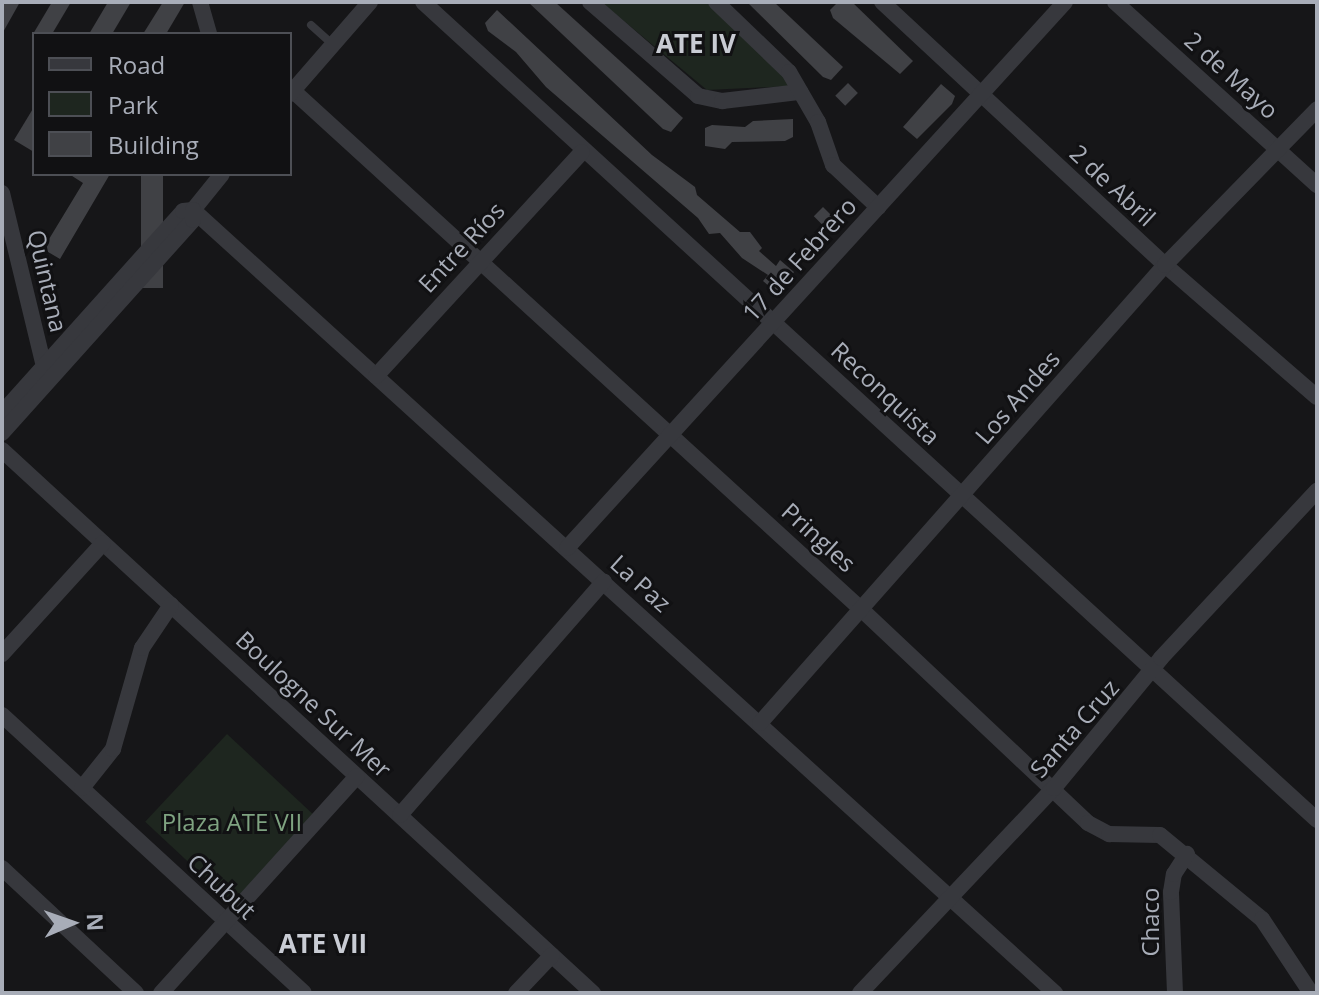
<!DOCTYPE html>
<meta charset="utf-8">
<style>
body{margin:0}
#map{position:relative;width:1319px;height:995px;overflow:hidden;background:#161618;font-family:"Open Sans",sans-serif}
div>[style]{position:absolute}
.green>*{inset:0;background:#1e261f;transform-origin:0 0}
.building>*{inset:0;background:#404145;transform-origin:0 0}
.service>*{height:8px;margin:-4px;padding:0 4px;transform-origin:4px;border-radius:4px;background:#37383d}
.minor>*{height:16px;margin:-8px;padding:0 8px;transform-origin:8px;border-radius:8px;background:#37383d}
span{translate:-50% -50%;white-space:nowrap;text-align:center;line-height:1.15;-webkit-text-stroke:6px #111113;paint-order:stroke}
.street-label{font-size:24px;color:#a8adb8}
.park-label{font-size:24px;color:#7fa381}
.neighbourhood-label{font-size:26px;color:#c9ccd4;font-weight:700}
.frame{position:absolute;inset:0;border:4px solid #a8adb8;pointer-events:none}
.legend{position:absolute;left:32px;top:32px;width:260px;height:144px;box-sizing:border-box;background:#111113;border:2px solid #4d4f55;margin:0;padding:10px 14px;list-style:none;font-size:24px;color:#a8adb8}
.legend li{display:flex;align-items:center;gap:16px;height:40px}
.legend b{width:40px;border:2px solid #4d4f55}
.north{position:absolute;left:32px;top:883px;width:80px;height:80px;-webkit-text-stroke:6px #111113;paint-order:stroke;rotate:88deg;font-size:22px;font-weight:700;line-height:32px;text-align:center;color:#a8adb8}
.north::after{content:'';display:block;margin:auto;width:28px;height:36px;background:#a8adb8;clip-path:polygon(50% 0,100% 100%,50% 72%,0 100%)}
</style>
<div id="map">
<div class="green">
<i style="clip-path:polygon(601px 2px,706px 2px,780px 68px,791px 86px,707px 90px)"></i>
<i style="left:227px;top:734px;width:125px;height:120px;rotate:43deg"></i>
</div>
<div class="building">
<i style="clip-path:polygon(2px 2px,20px 2px,2px 34px)"></i>
<i style="clip-path:polygon(52px 2px,71px 2px,52px 34px,33px 34px)"></i>
<i style="clip-path:polygon(108px 2px,131px 2px,112px 34px,89px 34px)"></i>
<i style="clip-path:polygon(163px 2px,185px 2px,166px 34px,143px 34px)"></i>
<i style="clip-path:polygon(528px 2px,555px 2px,683px 118px,671px 132px,663px 129px)"></i>
<i style="clip-path:polygon(747px 2px,774px 2px,843px 67px,831px 80px,823px 77px)"></i>
<i style="clip-path:polygon(838px 2px,852px 2px,913px 61px,900px 74px,833px 18px,830px 10px)"></i>
<i style="clip-path:polygon(497px 10px,652px 155px,695px 187px,697px 195px,740px 232px,750px 232px,762px 248px,759px 251px,776px 266px,780px 260px,794px 272px,784px 289px,777px 293px,763px 281px,768px 275px,742px 258px,720px 233px,709px 234px,698px 218px,546px 87px,516px 52px,488px 31px,485px 23px)"></i>
<i style="left:848px;top:83px;width:14px;height:18px;rotate:45deg"></i>
<i style="clip-path:polygon(941px 84px,955px 96px,952px 104px,917px 139px,903px 127px)"></i>
<i style="clip-path:polygon(34px 107px,34px 152px,14px 140px)"></i>
<i style="clip-path:polygon(793px 119px,793px 137px,785px 141px,732px 142px,725px 149px,705px 146px,705px 128px,712px 125px,745px 127px,753px 121px)"></i>
<i style="clip-path:polygon(69px 174px,110px 174px,60px 259px,43px 249px,83px 183px)"></i>
<i style="left:141px;top:174px;width:22px;height:114px"></i>
<i style="left:823px;top:207px;width:18px;height:13px;rotate:45deg"></i>
</div>
<div class="service">
<i style="left:311px;top:25px;width:30px;rotate:42deg"></i>
</div>
<div class="minor">
<i style="left:200px;top:2px;width:33px;rotate:74deg"></i>
<i style="left:423px;top:2px;width:1212px;rotate:42.46deg"></i>
<i style="left:590px;top:2px;width:143px;rotate:41deg"></i>
<i style="left:698px;top:96px;width:25px;rotate:12deg"></i>
<i style="left:722px;top:101px;width:79px;rotate:-6.6deg"></i>
<i style="left:716px;top:2px;width:101px;rotate:43.8deg"></i>
<i style="left:789px;top:72px;width:58px;rotate:59.9deg"></i>
<i style="left:818px;top:122px;width:46px;rotate:70.8deg"></i>
<i style="left:833px;top:165px;width:62px;rotate:43deg"></i>
<i style="left:882px;top:2px;width:386px;rotate:42.9deg"></i>
<i style="left:1165px;top:265px;width:201px;rotate:41deg"></i>
<i style="left:1115px;top:2px;width:273px;rotate:42.2deg"></i>
<i style="left:290px;top:88px;width:773px;rotate:42.38deg"></i>
<i style="left:861px;top:609px;width:312px;rotate:43.3deg"></i>
<i style="left:1088px;top:823px;width:24px;rotate:28deg"></i>
<i style="left:1109px;top:834px;width:51px;rotate:1.1deg"></i>
<i style="left:1160px;top:835px;width:132px;rotate:39.5deg"></i>
<i style="left:1262px;top:919px;width:89px;rotate:56.5deg"></i>
<i style="left:290px;top:94px;width:122px;rotate:-49deg"></i>
<i style="left:2px;top:193px;width:183px;rotate:76.4deg"></i>
<i style="left:193px;top:210px;width:1165px;rotate:42.25deg"></i>
<i style="left:193px;top:210px;width:46px;rotate:-51.1deg"></i>
<i style="left:376px;top:376px;width:304px;rotate:-47.4deg"></i>
<i style="left:2px;top:413px;width:271px;rotate:-48.1deg"></i>
<i style="left:183px;top:211px;width:10px;rotate:-6deg"></i>
<i style="left:2px;top:433px;width:286px;rotate:-48.1deg"></i>
<i style="left:193px;top:220px;width:10px;rotate:-90deg"></i>
<i style="left:2px;top:450px;width:803px;rotate:42.58deg"></i>
<i style="left:567px;top:548px;width:739px;rotate:-47.63deg"></i>
<i style="left:2px;top:654px;width:150px;rotate:-47.7deg"></i>
<i style="left:2px;top:715px;width:410px;rotate:42.6deg"></i>
<i style="left:760px;top:723px;width:611px;rotate:-48.51deg"></i>
<i style="left:1165px;top:265px;width:218px;rotate:-45.7deg"></i>
<i style="left:82px;top:788px;width:50px;rotate:-51.5deg"></i>
<i style="left:113px;top:749px;width:105px;rotate:-74deg"></i>
<i style="left:142px;top:648px;width:52px;rotate:-56deg"></i>
<i style="left:400px;top:815px;width:310px;rotate:-48.9deg"></i>
<i style="left:2px;top:868px;width:183px;rotate:43deg"></i>
<i style="left:161px;top:993px;width:292px;rotate:-47.9deg"></i>
<i style="left:516px;top:993px;width:52px;rotate:-46.5deg"></i>
<i style="left:860px;top:993px;width:282px;rotate:-46.6deg"></i>
<i style="left:1054px;top:788px;width:168px;rotate:-50.5deg"></i>
<i style="left:1161px;top:658px;width:229px;rotate:-47deg"></i>
<i style="left:1175px;top:993px;width:101px;rotate:-92.3deg"></i>
<i style="left:1171px;top:892px;width:18px;rotate:-81deg"></i>
<i style="left:1174px;top:874px;width:24px;rotate:-57deg"></i>
</div>
<div class="street-label">
<span style="left:1232px;top:75px;rotate:42deg">2 de Mayo</span>
<span style="left:1113px;top:185px;rotate:43deg">2 de Abril</span>
<span style="left:461px;top:247px;rotate:-47deg">Entre Ríos</span>
<span style="left:799px;top:259px;rotate:-48deg">17 de Febrero</span>
<span style="left:48px;top:281px;rotate:77deg">Quintana</span>
<span style="left:886px;top:393px;rotate:43deg">Reconquista</span>
<span style="left:1017px;top:397px;rotate:-49deg">Los Andes</span>
<span style="left:819px;top:537px;rotate:42deg">Pringles</span>
<span style="left:641px;top:583px;rotate:42deg">La Paz</span>
<span style="left:314px;top:704px;rotate:43deg">Boulogne Sur Mer</span>
<span style="left:1074px;top:728px;rotate:-49deg">Santa Cruz</span>
<span style="left:222px;top:886px;rotate:43deg">Chubut</span>
<span style="left:1150px;top:922px;rotate:-90deg">Chaco</span>
</div>
<div class="park-label">
<span style="left:232px;top:822px">Plaza ATE VII</span>
</div>
<div class="neighbourhood-label">
<span style="left:696px;top:44px">ATE IV</span>
<span style="left:323px;top:944px">ATE VII</span>
</div>
<div class="frame"></div>
<ul class="legend">
<li><b style="height:10px;background:#37383d"></b>Road</li>
<li><b style="height:22px;background:#1e261f"></b>Park</li>
<li><b style="height:22px;background:#404145"></b>Building</li>
</ul>
<div class="north">N</div>
</div>
